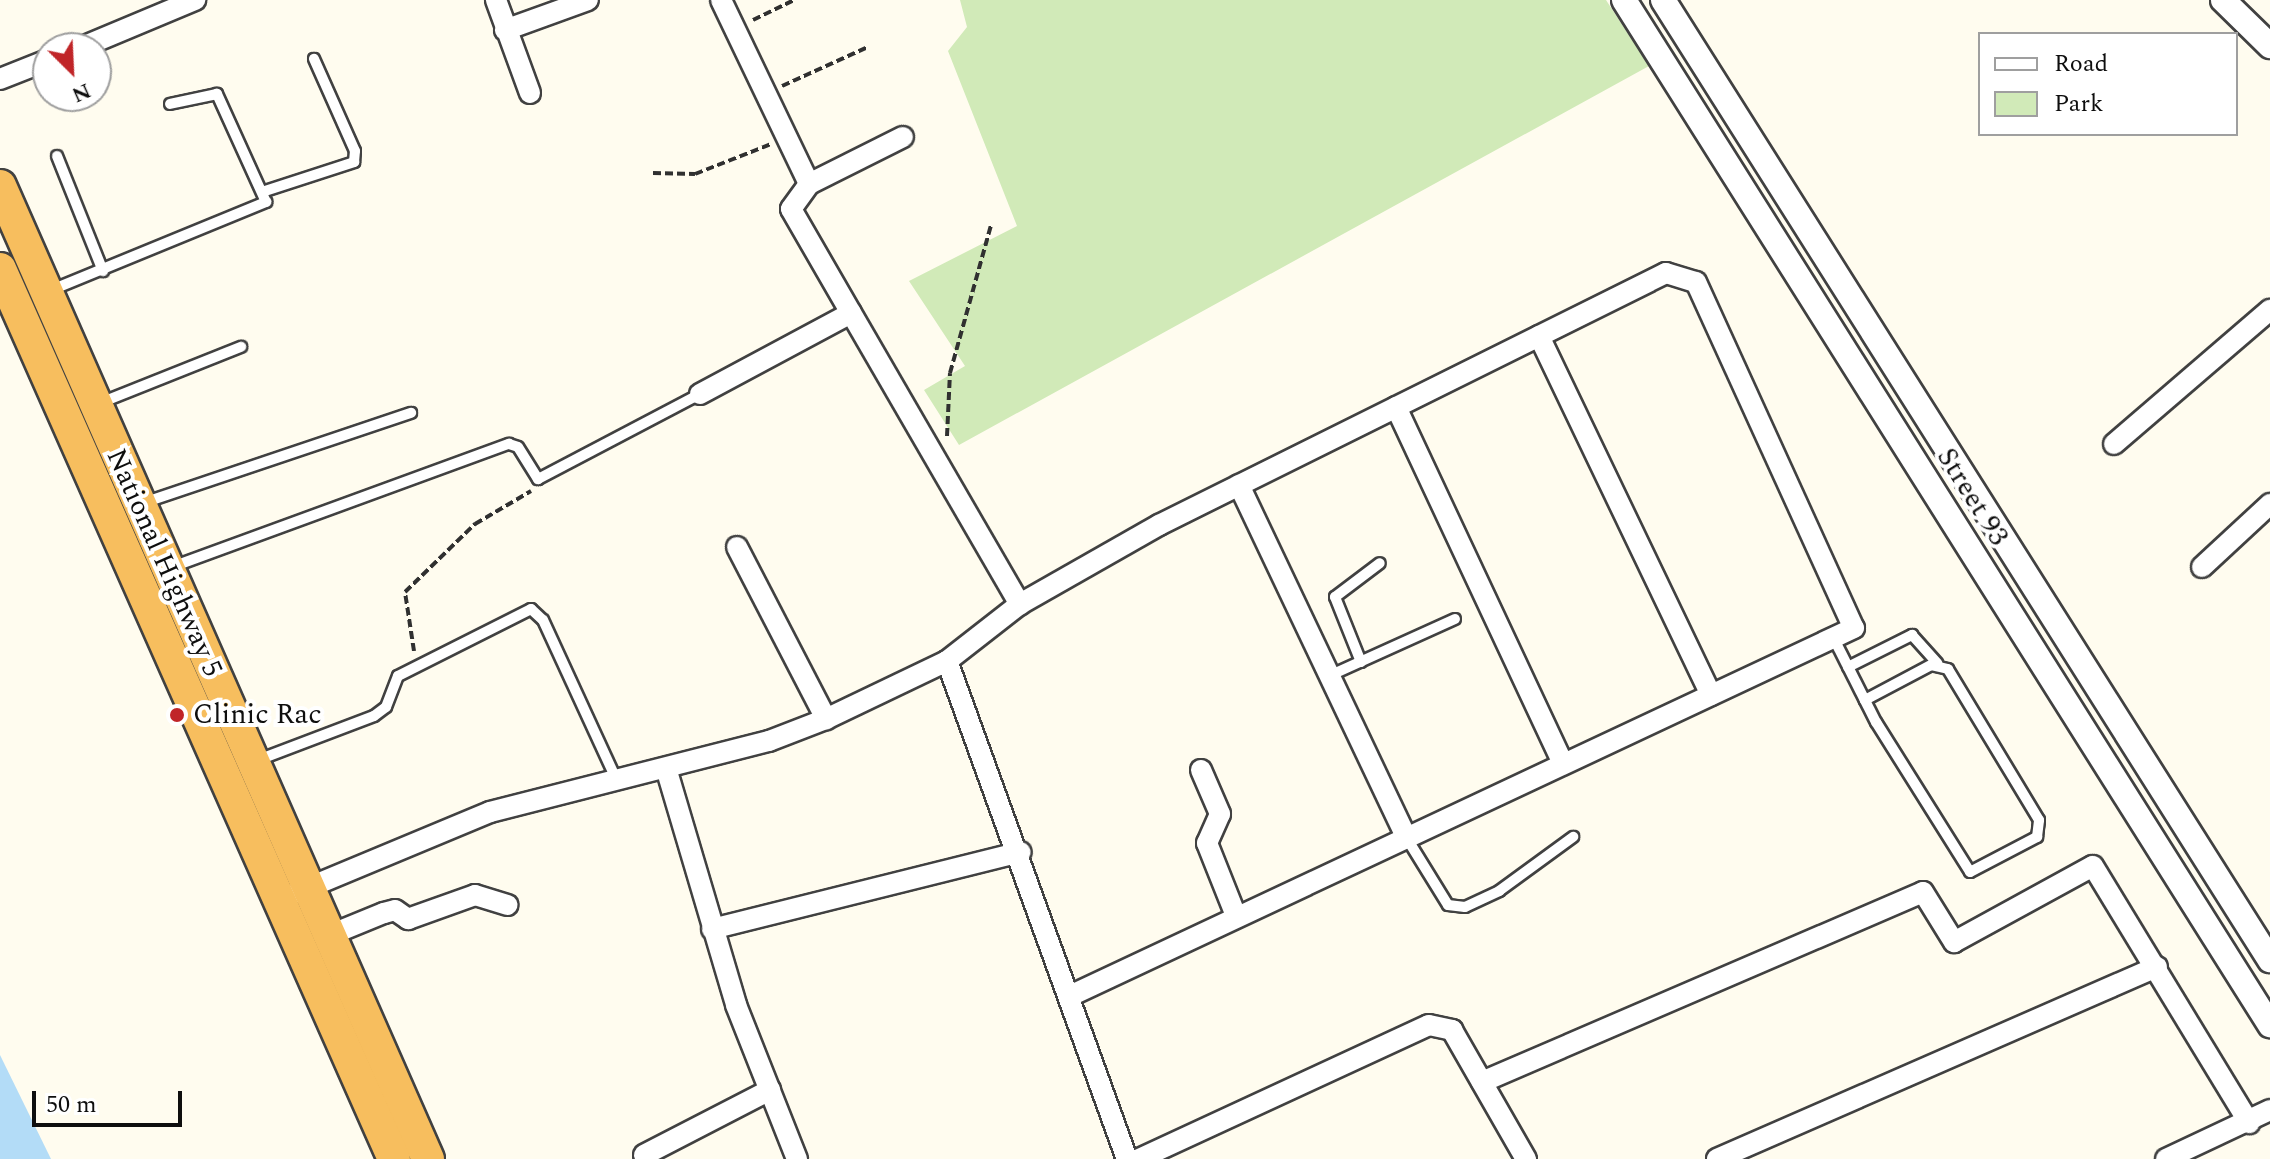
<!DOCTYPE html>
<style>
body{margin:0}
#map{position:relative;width:2270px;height:1159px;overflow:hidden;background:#fffcef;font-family:Spectral,serif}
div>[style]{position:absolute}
.green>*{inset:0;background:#d1eab8}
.water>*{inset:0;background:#b3dcf7}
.path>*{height:4px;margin-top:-2px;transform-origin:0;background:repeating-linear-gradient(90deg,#303030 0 8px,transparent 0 12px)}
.roads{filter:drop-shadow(2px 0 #414141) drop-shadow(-2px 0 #414141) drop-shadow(0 2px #414141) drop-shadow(0 -2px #414141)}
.service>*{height:10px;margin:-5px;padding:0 5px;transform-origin:5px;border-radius:5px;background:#fff}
.minor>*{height:20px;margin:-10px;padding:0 10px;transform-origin:10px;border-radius:10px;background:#fff}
.tertiary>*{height:24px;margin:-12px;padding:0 12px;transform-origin:12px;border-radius:12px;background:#fff}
.trunk>*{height:32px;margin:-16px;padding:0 16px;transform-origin:16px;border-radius:16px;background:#f7be5e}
.dots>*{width:22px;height:22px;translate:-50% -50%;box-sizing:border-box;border:4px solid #fff;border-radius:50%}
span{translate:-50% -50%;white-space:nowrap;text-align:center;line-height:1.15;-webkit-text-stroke:8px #fff;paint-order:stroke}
.street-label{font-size:28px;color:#0e0e0e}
.poi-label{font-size:28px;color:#0e0e0e}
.left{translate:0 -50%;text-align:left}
.legend{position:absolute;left:1978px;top:32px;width:260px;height:104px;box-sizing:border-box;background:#fff;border:2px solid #9f9f9f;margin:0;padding:10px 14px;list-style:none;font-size:24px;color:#0e0e0e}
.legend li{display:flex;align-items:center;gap:16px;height:40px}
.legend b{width:40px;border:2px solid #9f9f9f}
.north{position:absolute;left:32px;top:32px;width:80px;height:80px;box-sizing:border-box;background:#fff;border:2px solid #9f9f9f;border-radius:50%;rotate:156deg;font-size:22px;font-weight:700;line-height:32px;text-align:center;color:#0e0e0e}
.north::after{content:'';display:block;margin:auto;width:28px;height:36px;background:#c02528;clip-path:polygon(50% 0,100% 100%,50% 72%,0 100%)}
.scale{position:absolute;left:32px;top:1091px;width:150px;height:36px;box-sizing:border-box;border:4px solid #0e0e0e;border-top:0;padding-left:10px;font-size:24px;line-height:28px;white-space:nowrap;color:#0e0e0e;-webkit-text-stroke:6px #fff;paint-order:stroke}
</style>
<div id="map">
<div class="green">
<i style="clip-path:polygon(960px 0,1606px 0,1649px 66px,959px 445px,924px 390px,965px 366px,909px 281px,1017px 226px,948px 51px,967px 27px)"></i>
</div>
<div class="water">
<i style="clip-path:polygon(0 1055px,51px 1159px,0 1159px)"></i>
</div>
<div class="path">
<i style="left:753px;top:20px;width:46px;rotate:-26deg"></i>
<i style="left:782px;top:86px;width:94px;rotate:-24.4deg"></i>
<i style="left:653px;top:173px;width:42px;rotate:1.4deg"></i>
<i style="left:695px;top:174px;width:82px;rotate:-21.5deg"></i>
<i style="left:947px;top:436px;width:63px;rotate:-87.3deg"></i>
<i style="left:950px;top:373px;width:154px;rotate:-74.5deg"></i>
<i style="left:414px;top:651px;width:60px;rotate:-98.7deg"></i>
<i style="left:405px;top:592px;width:98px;rotate:-44.2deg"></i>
<i style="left:475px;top:524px;width:65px;rotate:-30.5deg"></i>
</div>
<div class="roads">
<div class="service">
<i style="left:57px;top:156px;width:124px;rotate:68.2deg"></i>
<i style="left:265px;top:191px;width:94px;rotate:-18deg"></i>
<i style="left:354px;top:162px;width:11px;rotate:-85deg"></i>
<i style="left:355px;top:151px;width:101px;rotate:-114deg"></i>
<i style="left:49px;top:291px;width:235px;rotate:-22.3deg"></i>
<i style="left:266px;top:202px;width:119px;rotate:-114.4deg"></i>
<i style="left:217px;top:94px;width:48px;rotate:168deg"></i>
<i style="left:100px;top:403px;width:152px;rotate:-21.7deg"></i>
<i style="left:143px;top:503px;width:283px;rotate:-18.6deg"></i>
<i style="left:172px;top:567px;width:359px;rotate:-20.1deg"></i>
<i style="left:509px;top:444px;width:9px;rotate:18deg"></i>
<i style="left:518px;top:447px;width:38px;rotate:58deg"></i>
<i style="left:538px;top:479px;width:183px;rotate:-27.7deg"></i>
<i style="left:1835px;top:641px;width:91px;rotate:63.2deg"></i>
<i style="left:1876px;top:722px;width:177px;rotate:57.9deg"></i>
<i style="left:1970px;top:872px;width:76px;rotate:-27.6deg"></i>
<i style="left:2037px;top:837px;width:17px;rotate:-83deg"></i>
<i style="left:2039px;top:820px;width:176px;rotate:-121.1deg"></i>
<i style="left:1948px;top:669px;width:17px;rotate:-167deg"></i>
<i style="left:1931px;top:665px;width:75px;rotate:152.1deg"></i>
<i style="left:1361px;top:662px;width:70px;rotate:-111.8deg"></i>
<i style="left:1335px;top:597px;width:56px;rotate:-37.1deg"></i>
<i style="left:1848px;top:667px;width:72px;rotate:-26.6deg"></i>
<i style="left:1912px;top:635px;width:38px;rotate:48deg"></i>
<i style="left:1331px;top:675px;width:136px;rotate:-24.3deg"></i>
<i style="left:258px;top:760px;width:124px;rotate:-20.8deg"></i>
<i style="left:374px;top:716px;width:15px;rotate:-37deg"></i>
<i style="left:386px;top:707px;width:33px;rotate:-69deg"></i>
<i style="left:398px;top:676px;width:149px;rotate:-26.7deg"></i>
<i style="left:531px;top:609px;width:16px;rotate:43deg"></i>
<i style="left:543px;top:620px;width:175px;rotate:65.3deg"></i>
<i style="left:1406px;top:837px;width:80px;rotate:58.3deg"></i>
<i style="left:1448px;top:905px;width:17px;rotate:7deg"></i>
<i style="left:1465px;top:907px;width:38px;rotate:-25deg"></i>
<i style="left:1499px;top:891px;width:92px;rotate:-36.1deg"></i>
</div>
<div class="minor">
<i style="left:496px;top:0;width:99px;rotate:69.9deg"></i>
<i style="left:721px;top:0;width:204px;rotate:64.4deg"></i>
<i style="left:809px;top:184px;width:105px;rotate:-26.6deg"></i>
<i style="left:505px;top:30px;width:88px;rotate:-19.9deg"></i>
<i style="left:80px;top:48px;width:125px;rotate:-22.7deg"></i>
<i style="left:0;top:79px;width:52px;rotate:-21.6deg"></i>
<i style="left:851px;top:313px;width:337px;rotate:59.9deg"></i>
<i style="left:1539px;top:336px;width:398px;rotate:64.4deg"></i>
<i style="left:700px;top:394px;width:171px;rotate:-28.2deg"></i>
<i style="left:851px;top:313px;width:120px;rotate:-120deg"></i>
<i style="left:791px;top:209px;width:31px;rotate:-54deg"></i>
<i style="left:1396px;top:407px;width:394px;rotate:64.9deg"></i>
<i style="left:2114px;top:444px;width:206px;rotate:-40.7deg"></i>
<i style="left:1239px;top:485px;width:390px;rotate:64.6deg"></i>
<i style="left:737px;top:547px;width:194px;rotate:62.6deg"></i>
<i style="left:2202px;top:567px;width:93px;rotate:-42.8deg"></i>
<i style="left:947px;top:661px;width:530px;rotate:70.13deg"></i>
<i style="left:666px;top:768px;width:247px;rotate:73.5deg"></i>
<i style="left:736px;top:1005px;width:166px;rotate:68.4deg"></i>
<i style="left:1201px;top:770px;width:48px;rotate:66.6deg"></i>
<i style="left:1220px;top:814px;width:32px;rotate:114deg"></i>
<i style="left:1207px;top:843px;width:79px;rotate:68.3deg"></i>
<i style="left:298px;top:892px;width:208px;rotate:-22.6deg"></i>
<i style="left:490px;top:812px;width:288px;rotate:-14.3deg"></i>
<i style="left:769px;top:741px;width:61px;rotate:-21.1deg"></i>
<i style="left:826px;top:719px;width:134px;rotate:-25.6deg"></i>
<i style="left:947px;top:661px;width:93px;rotate:-38deg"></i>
<i style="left:1020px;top:604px;width:160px;rotate:-29.6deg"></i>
<i style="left:1159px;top:525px;width:566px;rotate:-26.43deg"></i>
<i style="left:1666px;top:273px;width:31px;rotate:17deg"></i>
<i style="left:1696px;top:282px;width:380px;rotate:65.5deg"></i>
<i style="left:1854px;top:628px;width:866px;rotate:154.86deg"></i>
<i style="left:712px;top:929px;width:318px;rotate:-14deg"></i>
<i style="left:330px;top:935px;width:58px;rotate:-22.2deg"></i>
<i style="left:384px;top:913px;width:11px;rotate:-15deg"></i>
<i style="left:395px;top:910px;width:16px;rotate:35deg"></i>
<i style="left:408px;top:919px;width:71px;rotate:-19.7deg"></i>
<i style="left:475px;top:895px;width:34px;rotate:17deg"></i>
<i style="left:1482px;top:1082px;width:480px;rotate:-23.3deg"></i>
<i style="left:1923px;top:892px;width:59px;rotate:58.2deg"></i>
<i style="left:1954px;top:942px;width:158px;rotate:-28.7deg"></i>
<i style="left:2093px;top:866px;width:301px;rotate:58.7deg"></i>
<i style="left:644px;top:1155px;width:142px;rotate:-27.3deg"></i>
<i style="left:1139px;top:1159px;width:319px;rotate:-24.8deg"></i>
<i style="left:1429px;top:1025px;width:24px;rotate:12deg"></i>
<i style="left:1452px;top:1030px;width:149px;rotate:60.2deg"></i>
<i style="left:1717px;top:1159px;width:480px;rotate:-23.6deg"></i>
<i style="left:2166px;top:1159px;width:115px;rotate:-25.2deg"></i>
</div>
<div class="tertiary">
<i style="left:1624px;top:0;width:1212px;rotate:57.78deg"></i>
<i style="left:1663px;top:0;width:1136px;rotate:57.7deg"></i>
<i style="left:2223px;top:0;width:66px;rotate:44.4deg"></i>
</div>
<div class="trunk">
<i style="left:0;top:186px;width:1063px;rotate:66.26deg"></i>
<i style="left:0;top:269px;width:973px;rotate:66.12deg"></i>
</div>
</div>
<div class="dots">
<i style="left:177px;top:715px;background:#c02528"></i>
</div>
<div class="street-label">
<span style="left:1972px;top:497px;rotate:58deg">Street 93</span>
<span style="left:164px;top:563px;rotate:66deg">National Highway 5</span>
</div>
<div class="poi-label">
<span class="left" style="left:193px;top:715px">Clinic Rac</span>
</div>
<ul class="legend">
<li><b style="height:10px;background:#fff"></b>Road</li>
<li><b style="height:22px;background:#d1eab8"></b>Park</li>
</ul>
<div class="north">N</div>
<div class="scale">50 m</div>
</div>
